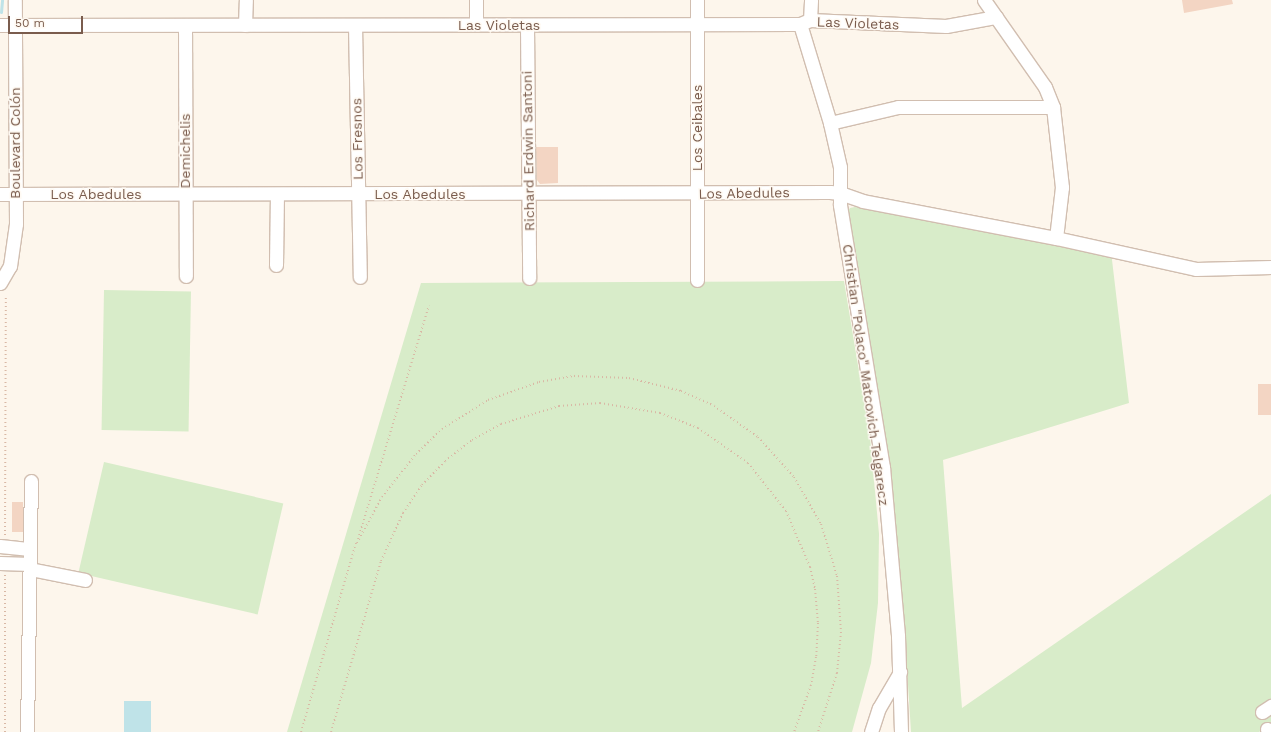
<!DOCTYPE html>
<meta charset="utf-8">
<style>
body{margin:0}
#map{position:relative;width:1271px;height:732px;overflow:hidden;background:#fdf6ec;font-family:"Work Sans",sans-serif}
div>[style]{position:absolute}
.green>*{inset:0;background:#d8ecc9;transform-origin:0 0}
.water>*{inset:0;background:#bfe3e8;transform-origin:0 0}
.stream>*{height:3px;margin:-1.5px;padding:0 1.5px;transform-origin:1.5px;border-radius:1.5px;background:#bfe3e8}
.building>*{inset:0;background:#f3d5c3;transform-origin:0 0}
.path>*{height:2px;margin-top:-1px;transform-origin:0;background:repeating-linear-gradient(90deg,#d9b8a5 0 1px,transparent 0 4px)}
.roads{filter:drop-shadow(1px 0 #d1beb0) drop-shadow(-1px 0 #d1beb0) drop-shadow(0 1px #d1beb0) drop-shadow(0 -1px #d1beb0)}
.minor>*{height:13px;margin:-6.5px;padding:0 6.5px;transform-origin:6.5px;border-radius:6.5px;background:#fff}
span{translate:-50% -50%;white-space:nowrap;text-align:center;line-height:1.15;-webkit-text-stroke:3px #fffaf3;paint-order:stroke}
.street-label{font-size:14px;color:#7a5c4d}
.scale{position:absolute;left:8px;top:16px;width:75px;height:18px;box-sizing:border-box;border:2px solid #7a5c4d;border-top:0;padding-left:5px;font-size:12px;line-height:14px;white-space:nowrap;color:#7a5c4d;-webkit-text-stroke:3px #fffaf3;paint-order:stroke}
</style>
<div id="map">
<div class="green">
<i style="clip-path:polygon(855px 207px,1110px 243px,1129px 403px,943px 460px,962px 708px,1271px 494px,1271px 724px,1259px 732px,911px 732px,905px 637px,886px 440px,847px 213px,850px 208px)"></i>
<i style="clip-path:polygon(844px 281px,870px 438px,879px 534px,878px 603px,871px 663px,852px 732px,287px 732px,421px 283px)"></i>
<i style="left:104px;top:290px;width:87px;height:140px;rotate:1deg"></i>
<i style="left:104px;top:462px;width:184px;height:114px;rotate:13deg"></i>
</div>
<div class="water">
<i style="left:124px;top:701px;width:27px;height:31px"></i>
</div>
<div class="stream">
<i style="left:1px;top:12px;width:12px;rotate:-85deg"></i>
</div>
<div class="building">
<i style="clip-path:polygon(1182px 0,1232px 0,1233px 4px,1184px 13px)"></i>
<i style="clip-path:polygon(536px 147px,558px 147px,558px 183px,540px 184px,537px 180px)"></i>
<i style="left:1271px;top:384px;width:31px;height:13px;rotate:90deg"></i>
<i style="left:12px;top:502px;width:11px;height:30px"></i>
</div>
<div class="path">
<i style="left:5px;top:535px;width:238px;rotate:-89.8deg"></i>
<i style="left:358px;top:539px;width:244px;rotate:-73.1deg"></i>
<i style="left:357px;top:543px;width:52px;rotate:-61.5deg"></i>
<i style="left:382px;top:497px;width:55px;rotate:-51.7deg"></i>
<i style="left:416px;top:454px;width:36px;rotate:-44deg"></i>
<i style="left:442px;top:429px;width:54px;rotate:-32.2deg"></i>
<i style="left:488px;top:400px;width:54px;rotate:-19.4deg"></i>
<i style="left:539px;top:382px;width:36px;rotate:-10deg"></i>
<i style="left:574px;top:376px;width:55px;rotate:2.1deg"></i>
<i style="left:629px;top:378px;width:54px;rotate:14deg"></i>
<i style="left:681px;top:391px;width:36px;rotate:24deg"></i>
<i style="left:714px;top:406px;width:54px;rotate:35.2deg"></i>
<i style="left:758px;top:437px;width:54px;rotate:48deg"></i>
<i style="left:794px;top:477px;width:54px;rotate:60.1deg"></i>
<i style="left:821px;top:524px;width:54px;rotate:72.9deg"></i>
<i style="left:837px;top:576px;width:56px;rotate:85.9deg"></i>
<i style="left:841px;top:632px;width:41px;rotate:95.6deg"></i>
<i style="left:837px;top:673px;width:62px;rotate:107.9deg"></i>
<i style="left:5px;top:732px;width:159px;rotate:-90deg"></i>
<i style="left:301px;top:732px;width:197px;rotate:-73.8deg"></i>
<i style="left:331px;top:732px;width:178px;rotate:-73.7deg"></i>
<i style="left:381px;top:561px;width:53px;rotate:-65.4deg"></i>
<i style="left:403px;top:513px;width:34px;rotate:-56deg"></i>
<i style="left:422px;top:485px;width:33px;rotate:-46deg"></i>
<i style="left:445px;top:461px;width:34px;rotate:-38deg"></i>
<i style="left:472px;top:440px;width:33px;rotate:-29deg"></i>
<i style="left:501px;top:424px;width:61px;rotate:-17.2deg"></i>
<i style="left:559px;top:406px;width:41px;rotate:-4.2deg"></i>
<i style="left:600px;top:403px;width:61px;rotate:9.5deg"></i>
<i style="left:660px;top:413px;width:41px;rotate:21.5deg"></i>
<i style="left:698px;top:428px;width:61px;rotate:35deg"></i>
<i style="left:748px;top:463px;width:61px;rotate:51.6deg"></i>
<i style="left:786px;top:511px;width:61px;rotate:66.8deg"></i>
<i style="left:810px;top:567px;width:23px;rotate:77deg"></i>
<i style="left:815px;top:589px;width:34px;rotate:85deg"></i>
<i style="left:818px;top:623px;width:34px;rotate:93deg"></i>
<i style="left:816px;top:657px;width:28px;rotate:100deg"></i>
<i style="left:811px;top:685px;width:50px;rotate:109.9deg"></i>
</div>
<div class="roads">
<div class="minor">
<i style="left:984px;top:0;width:106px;rotate:55deg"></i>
<i style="left:1045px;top:87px;width:22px;rotate:68deg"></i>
<i style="left:1053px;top:107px;width:81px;rotate:83.6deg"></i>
<i style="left:1062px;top:187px;width:51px;rotate:96.7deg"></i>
<i style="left:810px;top:20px;width:20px;rotate:-87deg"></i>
<i style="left:476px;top:24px;width:24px;rotate:-90deg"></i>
<i style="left:800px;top:24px;width:103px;rotate:73.1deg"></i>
<i style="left:830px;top:123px;width:45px;rotate:77.2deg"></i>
<i style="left:840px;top:167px;width:38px;rotate:90deg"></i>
<i style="left:840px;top:205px;width:266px;rotate:80.7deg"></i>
<i style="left:883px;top:467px;width:170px;rotate:84.9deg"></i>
<i style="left:898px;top:636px;width:96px;rotate:88.2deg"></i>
<i style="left:0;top:25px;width:800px;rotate:-0.07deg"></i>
<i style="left:800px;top:24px;width:11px;rotate:-22deg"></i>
<i style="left:810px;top:20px;width:136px;rotate:2.5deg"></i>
<i style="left:946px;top:26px;width:51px;rotate:-10.2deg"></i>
<i style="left:185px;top:25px;width:251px;rotate:89.8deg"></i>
<i style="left:245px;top:25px;width:25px;rotate:-88deg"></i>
<i style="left:355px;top:25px;width:252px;rotate:88.9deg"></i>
<i style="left:527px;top:25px;width:253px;rotate:89.5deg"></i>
<i style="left:830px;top:123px;width:70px;rotate:-13.2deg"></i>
<i style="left:898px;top:107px;width:155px"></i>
<i style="left:0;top:194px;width:830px;rotate:-0.14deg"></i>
<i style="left:830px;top:192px;width:10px;rotate:6deg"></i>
<i style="left:840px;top:193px;width:24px;rotate:19deg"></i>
<i style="left:863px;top:201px;width:197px;rotate:10.9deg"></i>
<i style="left:1056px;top:238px;width:143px;rotate:12.5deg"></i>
<i style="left:1196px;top:269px;width:75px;rotate:-1.5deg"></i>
<i style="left:276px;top:265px;width:71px;rotate:-89.2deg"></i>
<i style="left:697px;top:280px;width:280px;rotate:-90deg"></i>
<i style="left:0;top:283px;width:20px;rotate:-60deg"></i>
<i style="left:10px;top:266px;width:42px;rotate:-81.9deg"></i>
<i style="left:16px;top:224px;width:224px;rotate:-90.3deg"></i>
<i style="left:0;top:546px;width:30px;rotate:6deg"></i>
<i style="left:0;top:563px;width:30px;rotate:2deg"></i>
<i style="left:30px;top:569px;width:56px;rotate:11.3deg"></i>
<i style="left:1262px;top:712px;width:11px;rotate:-34deg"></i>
<i style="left:1267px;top:729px;width:4px;rotate:56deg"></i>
<i style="left:27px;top:732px;width:251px;rotate:-89.1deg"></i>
<i style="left:871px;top:732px;width:25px;rotate:-72deg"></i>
<i style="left:879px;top:708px;width:42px;rotate:-59.7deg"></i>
</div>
</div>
<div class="street-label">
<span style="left:858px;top:23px;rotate:2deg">Las Violetas</span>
<span style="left:499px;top:25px">Las Violetas</span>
<span style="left:697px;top:128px;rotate:-90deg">Los Ceibales</span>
<span style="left:357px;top:139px;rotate:-91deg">Los Fresnos</span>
<span style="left:15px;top:143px;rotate:-90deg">Boulevard Colón</span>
<span style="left:185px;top:151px;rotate:-90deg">Demichelis</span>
<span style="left:528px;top:151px;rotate:-91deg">Richard Erdwin Santoni</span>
<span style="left:744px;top:193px;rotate:-1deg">Los Abedules</span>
<span style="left:96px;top:194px">Los Abedules</span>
<span style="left:420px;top:194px">Los Abedules</span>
<span style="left:866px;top:375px;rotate:82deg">Christian "Polaco" Matcovich Telgarecz</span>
</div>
<div class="scale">50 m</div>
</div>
